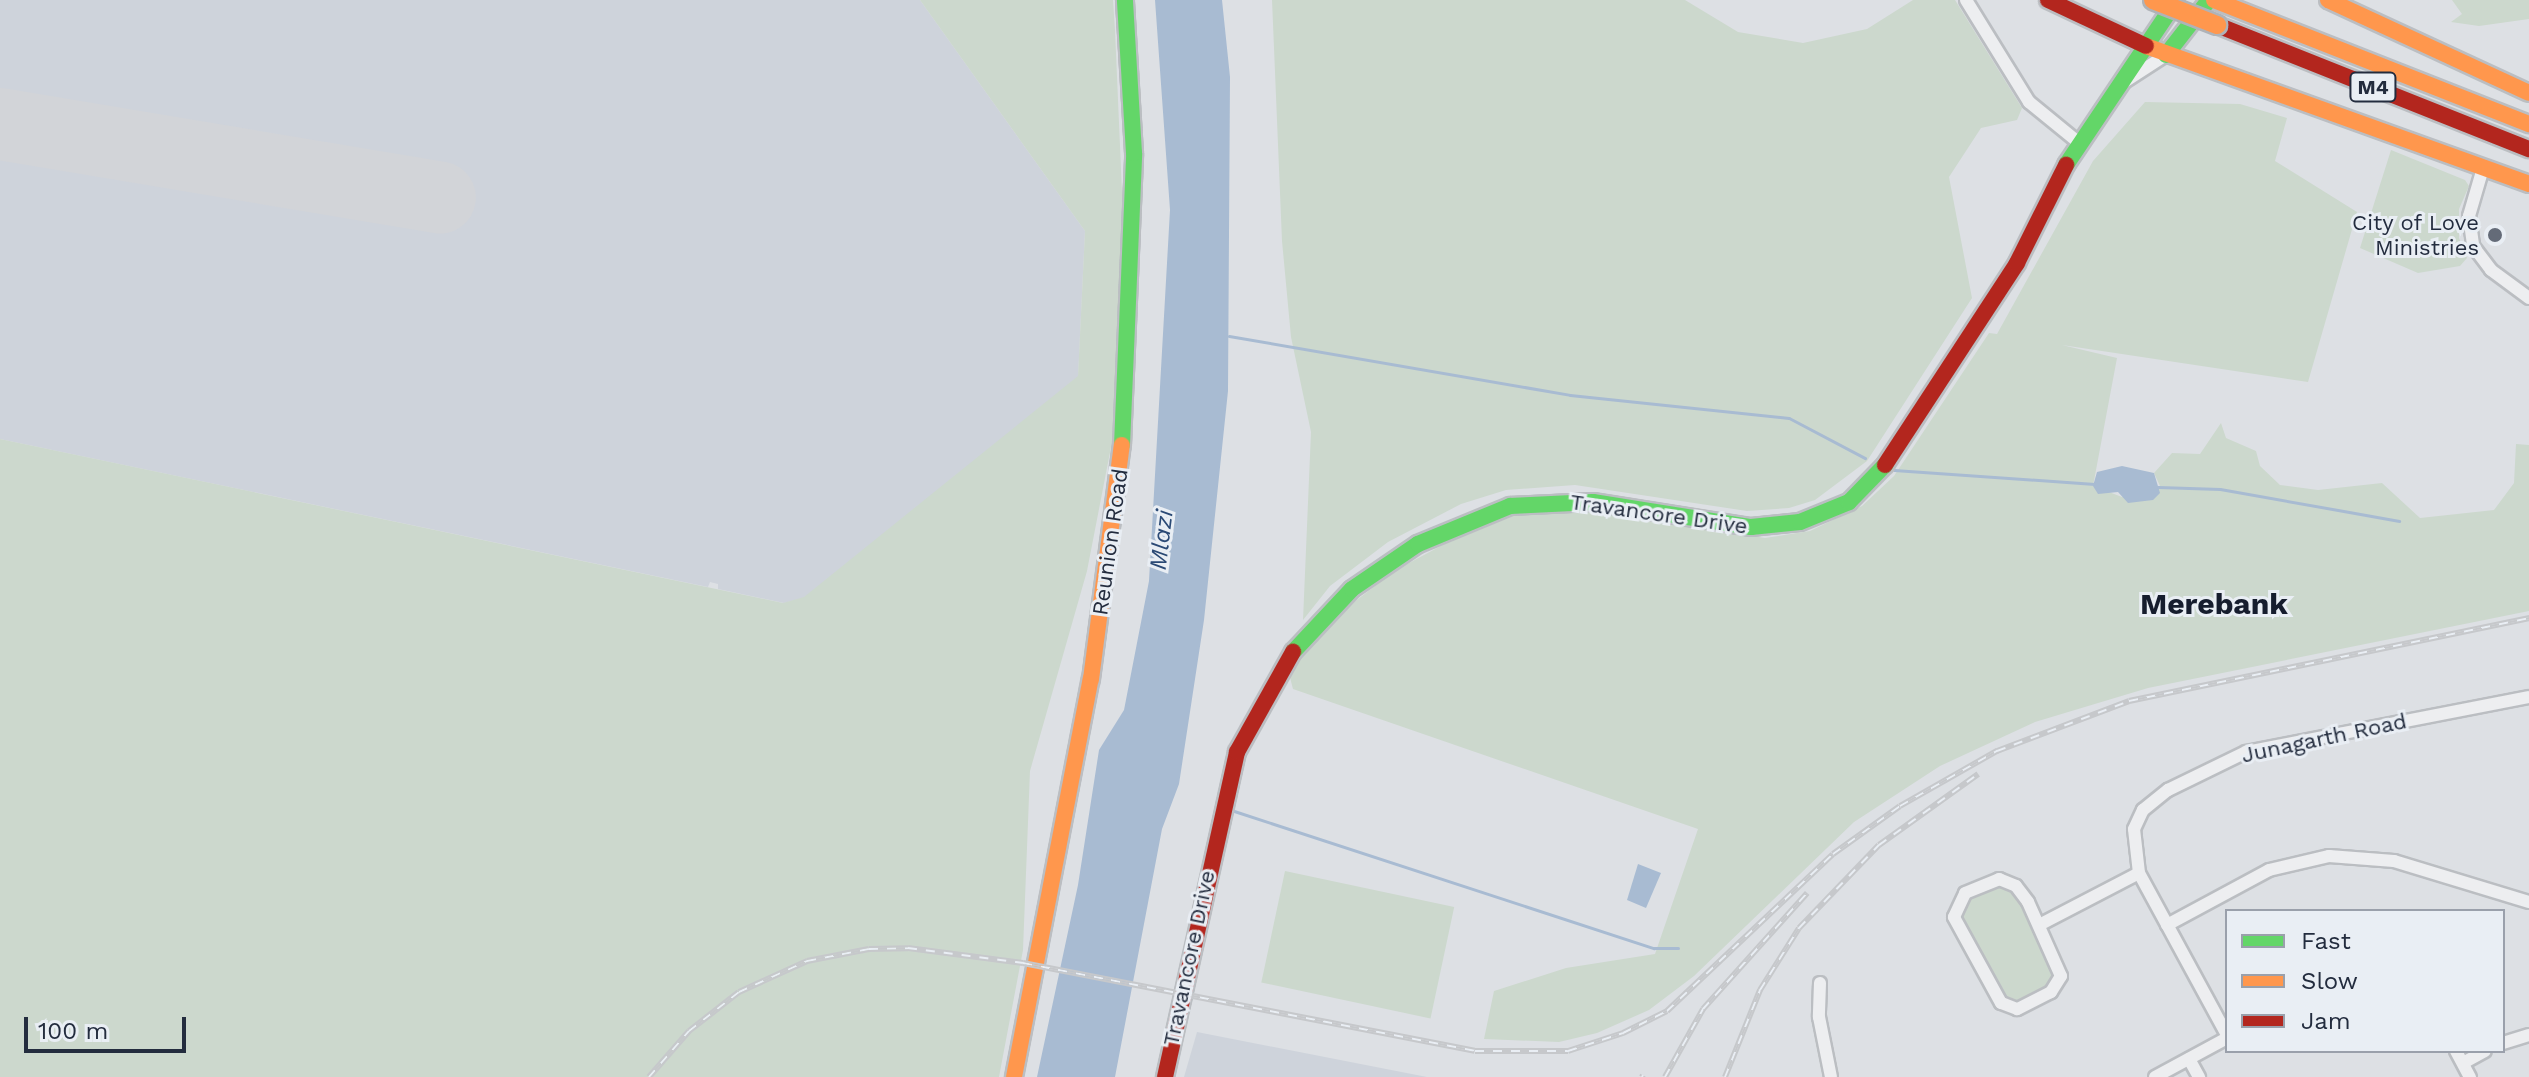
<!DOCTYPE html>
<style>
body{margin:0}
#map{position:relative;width:2529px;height:1077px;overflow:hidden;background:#dde0e4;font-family:"Work Sans",sans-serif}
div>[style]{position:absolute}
.built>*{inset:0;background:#ced3db}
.green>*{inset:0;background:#ccd8cd;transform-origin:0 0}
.water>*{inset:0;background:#a8bbd2}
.stream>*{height:3px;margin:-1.5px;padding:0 1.5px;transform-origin:1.5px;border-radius:1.5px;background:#a8bbd2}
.runway>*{height:72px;margin:-36px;padding:0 36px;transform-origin:36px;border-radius:36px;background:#d2d4d8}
.roads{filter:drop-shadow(2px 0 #bbbec2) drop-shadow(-2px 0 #bbbec2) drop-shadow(0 2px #bbbec2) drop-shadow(0 -2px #bbbec2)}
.street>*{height:12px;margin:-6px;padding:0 6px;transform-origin:6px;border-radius:6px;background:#edeef0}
.fast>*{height:16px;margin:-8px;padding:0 8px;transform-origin:8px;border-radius:8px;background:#63d668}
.slow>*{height:16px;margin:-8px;padding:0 8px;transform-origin:8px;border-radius:8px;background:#ff974d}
.jam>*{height:16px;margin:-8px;padding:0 8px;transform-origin:8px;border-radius:8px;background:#b3261e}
.rail>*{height:6px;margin-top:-3px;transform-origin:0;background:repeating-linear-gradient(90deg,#e9eef4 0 9px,#c6c8cb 0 18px);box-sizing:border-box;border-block:2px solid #c6c8cb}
.bridges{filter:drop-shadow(2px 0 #afb3b8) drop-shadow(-2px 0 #afb3b8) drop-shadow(0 2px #afb3b8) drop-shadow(0 -2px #afb3b8)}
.slow-bridge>*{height:18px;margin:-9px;padding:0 9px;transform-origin:9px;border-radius:9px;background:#ff974d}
.dots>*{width:22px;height:22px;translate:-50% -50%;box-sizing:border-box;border:4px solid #e9eef4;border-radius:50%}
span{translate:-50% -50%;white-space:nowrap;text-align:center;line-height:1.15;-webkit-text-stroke:6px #e9eef4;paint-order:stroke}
.shield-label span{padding:2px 6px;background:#e9eef4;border:2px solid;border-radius:6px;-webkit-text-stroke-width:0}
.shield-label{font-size:20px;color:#232c3e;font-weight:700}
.poi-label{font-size:22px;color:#232c3e}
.right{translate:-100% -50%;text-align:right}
.street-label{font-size:22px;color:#232c3e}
.water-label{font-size:24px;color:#2a4975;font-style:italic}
.district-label{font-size:30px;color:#161d2e;font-weight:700}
.legend{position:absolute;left:2225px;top:909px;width:280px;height:144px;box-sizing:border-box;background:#e9eef4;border:2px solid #9aa0ab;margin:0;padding:10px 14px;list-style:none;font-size:24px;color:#232c3e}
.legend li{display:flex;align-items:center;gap:16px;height:40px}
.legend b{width:40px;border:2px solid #9aa0ab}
.scale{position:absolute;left:24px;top:1017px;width:162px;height:36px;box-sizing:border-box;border:4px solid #232c3e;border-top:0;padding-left:10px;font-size:24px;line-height:28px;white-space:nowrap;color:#232c3e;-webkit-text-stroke:6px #e9eef4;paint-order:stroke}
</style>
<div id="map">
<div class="built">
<i style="clip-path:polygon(0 0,920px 0,1085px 231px,1078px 377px,804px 598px,784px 603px,718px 589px,718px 584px,710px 582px,708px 587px,0 439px)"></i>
<i style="clip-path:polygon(1197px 1032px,1427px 1077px,1184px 1077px)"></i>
</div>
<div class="green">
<i style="clip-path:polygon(920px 0,1113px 0,1115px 30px,1124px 239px,1112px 442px,1087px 571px,1030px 771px,1023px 950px,999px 1077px,0 1077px,0 439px,783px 603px,804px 597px,1078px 376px,1085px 231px)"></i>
<i style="clip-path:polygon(1272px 0,1685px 0,1738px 32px,1803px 43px,1867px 29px,1913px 0,1955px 0,2022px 108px,2017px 120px,1981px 128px,1949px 177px,1972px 298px,1867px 461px,1815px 500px,1789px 508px,1747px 511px,1575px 485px,1506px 490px,1461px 504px,1388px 542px,1330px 586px,1303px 620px,1311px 432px,1291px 337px,1282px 241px)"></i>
<i style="clip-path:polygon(2452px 0,2529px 0,2529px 19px,2479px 26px,2451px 22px,2462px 14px)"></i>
<i style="clip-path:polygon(2145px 102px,2240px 104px,2287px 118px,2275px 161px,2357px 212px,2308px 382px,2062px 345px,2117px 358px,2093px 486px,2122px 497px,2160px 486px,2154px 473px,2172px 453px,2200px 454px,2221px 423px,2226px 438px,2256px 451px,2260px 466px,2280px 485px,2318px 490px,2382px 483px,2420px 518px,2494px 510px,2514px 483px,2516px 444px,2529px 445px,2529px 611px,2148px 688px,2035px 722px,1940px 766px,1854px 822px,1694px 976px,1649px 1010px,1597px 1033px,1559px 1042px,1484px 1039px,1494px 991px,1566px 968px,1655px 954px,1698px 829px,1293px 689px,1288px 670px,1337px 615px,1396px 570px,1465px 533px,1514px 515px,1539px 509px,1582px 508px,1765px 538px,1810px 531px,1862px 506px,1894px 476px,1989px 333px,1997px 334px,2093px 161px)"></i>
<i style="clip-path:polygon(2391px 150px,2465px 180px,2469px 186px,2459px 209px,2459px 238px,2467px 258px,2460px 266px,2418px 273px,2360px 248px)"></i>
<i style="left:1285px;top:871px;width:173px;height:114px;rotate:12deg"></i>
<i style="clip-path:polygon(1990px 884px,2007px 886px,2021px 900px,2055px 978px,2046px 990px,2017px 1003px,1999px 994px,1962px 927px,1963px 899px)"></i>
</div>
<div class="water">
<i style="clip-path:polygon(1155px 0,1222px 0,1230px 77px,1228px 391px,1204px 620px,1179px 784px,1162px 829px,1115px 1077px,1037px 1077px,1078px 885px,1099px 750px,1124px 710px,1149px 581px,1170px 210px)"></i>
<i style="clip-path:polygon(2122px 466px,2154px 473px,2160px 493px,2153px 500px,2128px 503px,2118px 492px,2098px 494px,2093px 486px,2097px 472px)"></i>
<i style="clip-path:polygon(1638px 864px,1661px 873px,1646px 908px,1627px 900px)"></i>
</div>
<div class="stream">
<i style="left:1229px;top:336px;width:346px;rotate:9.8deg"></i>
<i style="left:1570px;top:395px;width:220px;rotate:6deg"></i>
<i style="left:1789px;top:418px;width:86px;rotate:27.8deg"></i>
<i style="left:1894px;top:470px;width:201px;rotate:4deg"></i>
<i style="left:2158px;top:487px;width:62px;rotate:1.8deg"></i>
<i style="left:2220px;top:489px;width:182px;rotate:10.1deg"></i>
<i style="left:1234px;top:811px;width:442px;rotate:18.1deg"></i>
<i style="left:1654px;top:948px;width:24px"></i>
</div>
<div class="runway">
<i style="left:0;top:124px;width:446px;rotate:9.5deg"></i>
</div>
<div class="roads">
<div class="street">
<i style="left:1966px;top:0;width:120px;rotate:58.3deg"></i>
<i style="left:2029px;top:102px;width:63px;rotate:39.2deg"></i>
<i style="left:2118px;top:86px;width:57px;rotate:-32.9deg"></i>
<i style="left:2483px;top:168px;width:50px;rotate:106.3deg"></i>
<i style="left:2469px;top:216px;width:30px;rotate:82deg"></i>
<i style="left:2473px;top:246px;width:30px;rotate:53deg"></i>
<i style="left:2491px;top:270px;width:47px;rotate:36.4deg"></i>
<i style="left:1999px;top:879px;width:18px;rotate:22deg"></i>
<i style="left:2016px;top:886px;width:20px;rotate:53deg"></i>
<i style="left:2028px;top:902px;width:81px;rotate:66deg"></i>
<i style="left:2061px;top:976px;width:19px;rotate:122deg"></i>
<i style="left:2051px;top:992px;width:38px;rotate:153deg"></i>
<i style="left:2017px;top:1009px;width:17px;rotate:-159deg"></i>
<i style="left:2001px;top:1003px;width:98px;rotate:-118.7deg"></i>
<i style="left:1954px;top:917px;width:26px;rotate:-65deg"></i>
<i style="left:1965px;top:893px;width:37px;rotate:-22deg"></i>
<i style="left:2041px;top:924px;width:110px;rotate:-27.5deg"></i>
<i style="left:2167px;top:925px;width:116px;rotate:-28.3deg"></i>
<i style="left:2269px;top:870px;width:62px;rotate:-13.1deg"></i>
<i style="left:2329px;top:856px;width:65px;rotate:4.4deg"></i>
<i style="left:2394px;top:861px;width:141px;rotate:16.9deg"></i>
<i style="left:1820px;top:983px;width:34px;rotate:92deg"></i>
<i style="left:1819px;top:1017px;width:61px;rotate:78.7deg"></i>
<i style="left:2227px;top:1035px;width:184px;rotate:-118.5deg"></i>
<i style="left:2139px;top:873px;width:44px;rotate:-96.5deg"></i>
<i style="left:2134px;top:829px;width:21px;rotate:-65deg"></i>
<i style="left:2143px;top:810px;width:32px;rotate:-39deg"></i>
<i style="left:2168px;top:790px;width:87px;rotate:-26deg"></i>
<i style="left:2246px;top:752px;width:288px;rotate:-11deg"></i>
<i style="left:2503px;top:1043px;width:27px;rotate:-17deg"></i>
<i style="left:2456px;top:1051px;width:30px;rotate:62deg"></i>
<i style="left:2189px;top:1059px;width:21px;rotate:61deg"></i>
<i style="left:2463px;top:1063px;width:25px;rotate:-29deg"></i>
<i style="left:2155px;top:1077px;width:82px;rotate:-28.4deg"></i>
</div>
<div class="fast">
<i style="left:2166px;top:55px;width:70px;rotate:-52deg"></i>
<i style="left:2066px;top:165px;width:197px;rotate:-56.1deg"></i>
<i style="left:1122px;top:445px;width:292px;rotate:-87.6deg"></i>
<i style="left:1134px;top:153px;width:153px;rotate:-93.4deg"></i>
<i style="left:1293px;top:652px;width:86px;rotate:-46.9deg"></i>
<i style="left:1352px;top:589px;width:80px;rotate:-34.3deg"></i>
<i style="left:1418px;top:544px;width:100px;rotate:-22.4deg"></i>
<i style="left:1510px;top:506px;width:83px;rotate:-2.8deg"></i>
<i style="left:1593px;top:502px;width:160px;rotate:9deg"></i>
<i style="left:1751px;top:527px;width:49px;rotate:-5.8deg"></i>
<i style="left:1800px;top:522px;width:53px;rotate:-22.2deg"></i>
<i style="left:1849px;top:502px;width:52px;rotate:-45.8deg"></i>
</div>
<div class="slow">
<i style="left:2214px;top:0;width:339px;rotate:21.5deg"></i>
<i style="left:2328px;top:0;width:221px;rotate:24.8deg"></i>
<i style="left:2146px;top:46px;width:407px;rotate:19.8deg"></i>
<i style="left:1014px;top:1077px;width:405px;rotate:-79.1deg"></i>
<i style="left:1091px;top:679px;width:236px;rotate:-82.5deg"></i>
</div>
<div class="jam">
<i style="left:2048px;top:0;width:108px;rotate:25.1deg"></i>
<i style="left:2217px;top:25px;width:336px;rotate:21.7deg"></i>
<i style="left:1885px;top:465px;width:241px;rotate:-56.8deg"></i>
<i style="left:2017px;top:263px;width:110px;rotate:-63.4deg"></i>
<i style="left:1165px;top:1077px;width:333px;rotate:-77.5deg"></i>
<i style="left:1237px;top:752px;width:115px;rotate:-60.8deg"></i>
</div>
</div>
<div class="rail">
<i style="left:649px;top:1077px;width:61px;rotate:-49deg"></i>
<i style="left:689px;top:1031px;width:63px;rotate:-38deg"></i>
<i style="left:739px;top:992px;width:75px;rotate:-24.5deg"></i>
<i style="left:807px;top:961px;width:63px;rotate:-11deg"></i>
<i style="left:869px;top:949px;width:39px;rotate:-1deg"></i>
<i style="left:908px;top:948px;width:116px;rotate:7.4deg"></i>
<i style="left:1023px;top:963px;width:460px;rotate:11deg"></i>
<i style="left:1475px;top:1051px;width:93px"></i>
<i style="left:1568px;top:1051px;width:58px;rotate:-18.1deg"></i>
<i style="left:1623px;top:1033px;width:49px;rotate:-26.6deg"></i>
<i style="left:1667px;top:1011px;width:228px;rotate:-43.4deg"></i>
<i style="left:1833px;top:854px;width:82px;rotate:-35.6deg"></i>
<i style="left:1900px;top:806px;width:112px;rotate:-29.6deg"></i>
<i style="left:1997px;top:751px;width:141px;rotate:-20.7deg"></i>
<i style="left:2129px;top:701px;width:409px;rotate:-11.7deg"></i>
<i style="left:1642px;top:1077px;width:2px;rotate:-63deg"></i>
<i style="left:1665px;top:1077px;width:78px;rotate:-60.8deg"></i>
<i style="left:1703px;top:1009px;width:156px;rotate:-48.1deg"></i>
<i style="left:1725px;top:1077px;width:94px;rotate:-68.1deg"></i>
<i style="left:1760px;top:990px;width:73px;rotate:-57.8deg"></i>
<i style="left:1799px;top:928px;width:115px;rotate:-46.1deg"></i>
<i style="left:1879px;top:845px;width:122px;rotate:-35.6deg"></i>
</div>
<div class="bridges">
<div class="slow-bridge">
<i style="left:2153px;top:0;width:69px;rotate:21.3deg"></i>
</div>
</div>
<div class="dots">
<i style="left:2495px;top:235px;background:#646b78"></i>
</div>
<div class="shield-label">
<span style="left:2373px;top:87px">M4</span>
</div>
<div class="poi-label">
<span class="right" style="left:2479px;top:235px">City of Love<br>Ministries</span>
</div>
<div class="street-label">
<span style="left:1659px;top:514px;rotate:8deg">Travancore Drive</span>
<span style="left:1110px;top:542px;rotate:-82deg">Reunion Road</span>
<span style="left:2324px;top:738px;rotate:-12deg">Junagarth Road</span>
<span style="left:1189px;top:958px;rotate:-78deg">Travancore Drive</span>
</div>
<div class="water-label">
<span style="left:1162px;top:540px;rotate:-83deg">Mlazi</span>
</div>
<div class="district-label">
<span style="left:2214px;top:604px">Merebank</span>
</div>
<ul class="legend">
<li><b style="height:10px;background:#63d668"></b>Fast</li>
<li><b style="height:10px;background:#ff974d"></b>Slow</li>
<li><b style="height:10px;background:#b3261e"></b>Jam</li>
</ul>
<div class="scale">100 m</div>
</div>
